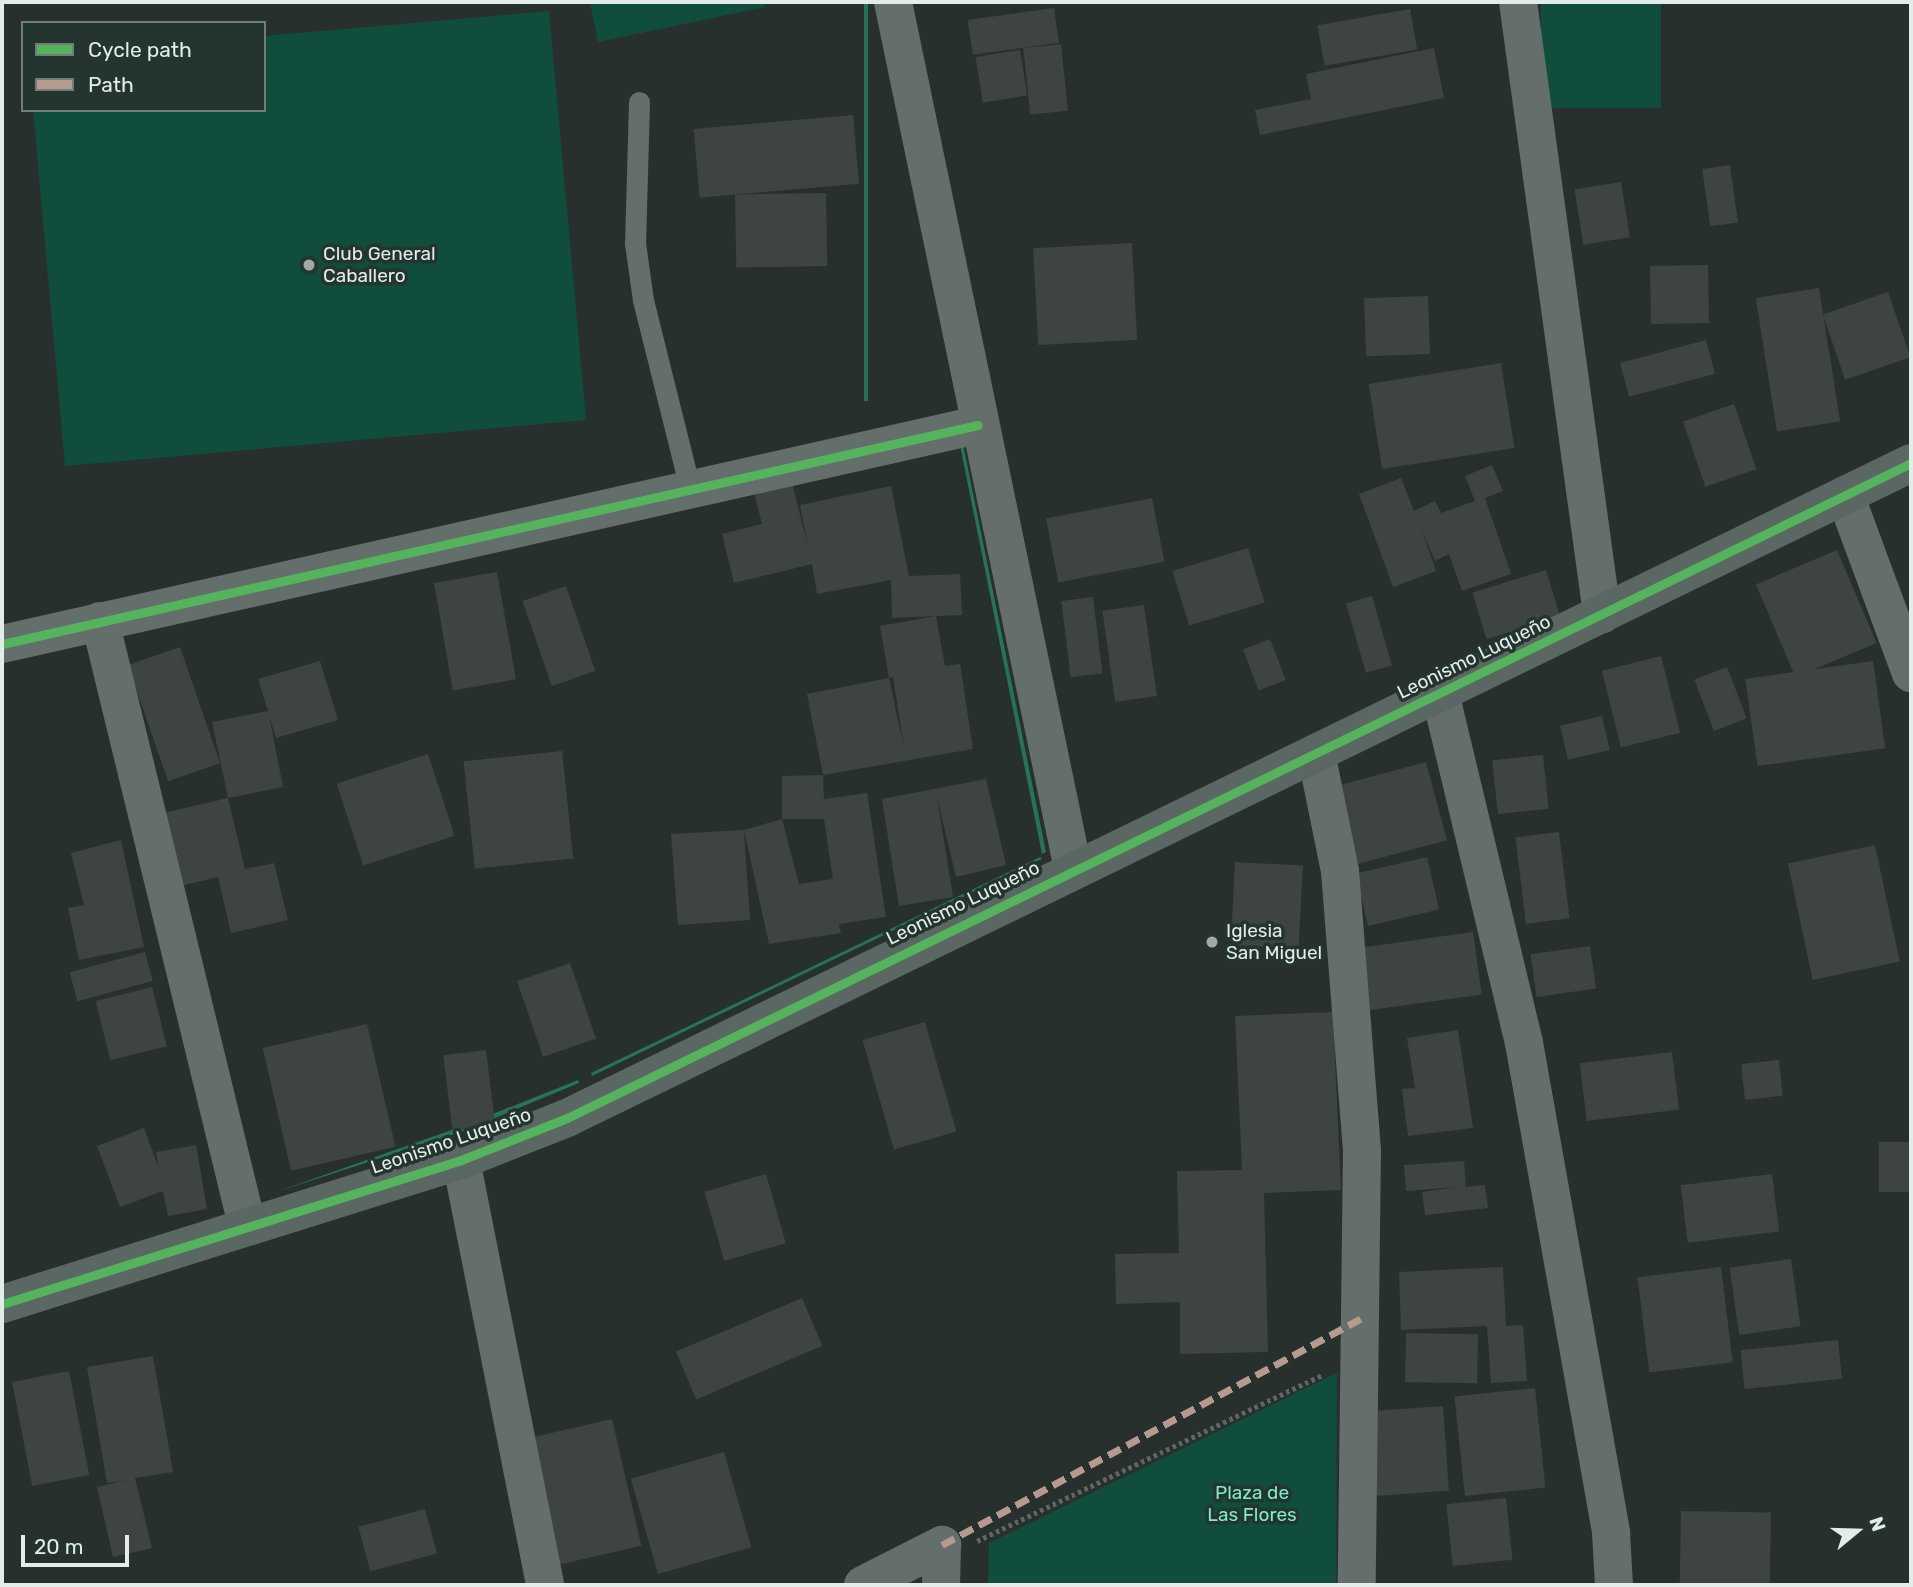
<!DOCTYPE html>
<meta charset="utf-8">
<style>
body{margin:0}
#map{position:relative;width:1913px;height:1587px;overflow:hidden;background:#28302d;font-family:Rubik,sans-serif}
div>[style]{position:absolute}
.green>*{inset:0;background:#114d3d;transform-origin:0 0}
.water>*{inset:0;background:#27725c;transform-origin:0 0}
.building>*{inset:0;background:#3d4441;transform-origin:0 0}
.path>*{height:4.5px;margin-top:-2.25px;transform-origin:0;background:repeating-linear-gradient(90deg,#5e6763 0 3.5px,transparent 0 7px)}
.lane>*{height:21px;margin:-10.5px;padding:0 10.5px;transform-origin:10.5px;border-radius:10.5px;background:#646e6a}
.street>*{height:38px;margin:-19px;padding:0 19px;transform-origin:19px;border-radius:19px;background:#646e6a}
.secondary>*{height:38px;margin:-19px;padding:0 19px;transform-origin:19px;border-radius:19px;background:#5b6763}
.quiet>*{height:7px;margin-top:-3.5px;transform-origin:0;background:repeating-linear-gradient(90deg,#b69a8f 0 14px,transparent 0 21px)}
.cycleway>*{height:9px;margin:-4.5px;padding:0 4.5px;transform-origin:4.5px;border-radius:4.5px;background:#56b35d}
.dots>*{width:19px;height:19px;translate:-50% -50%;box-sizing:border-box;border:4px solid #24342e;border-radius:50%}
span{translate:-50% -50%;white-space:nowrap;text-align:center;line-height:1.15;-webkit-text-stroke:7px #24342e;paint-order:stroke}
.poi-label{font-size:19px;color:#e2ece8}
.left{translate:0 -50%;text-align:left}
.street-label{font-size:19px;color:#e2ece8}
.park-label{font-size:19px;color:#7decc9}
.frame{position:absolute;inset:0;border:4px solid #e2ece8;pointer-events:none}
.legend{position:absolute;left:21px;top:21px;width:245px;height:91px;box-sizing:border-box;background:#24342e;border:2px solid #707e78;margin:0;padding:9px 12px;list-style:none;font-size:21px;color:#e2ece8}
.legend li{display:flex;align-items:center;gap:14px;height:35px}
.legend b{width:35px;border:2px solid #707e78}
.north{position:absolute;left:1822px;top:1496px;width:70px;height:70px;-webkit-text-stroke:5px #24342e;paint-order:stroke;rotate:71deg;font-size:19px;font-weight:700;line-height:28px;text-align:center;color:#e2ece8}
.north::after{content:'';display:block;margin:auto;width:24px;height:32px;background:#e2ece8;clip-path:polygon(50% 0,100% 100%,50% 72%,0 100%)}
.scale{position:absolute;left:21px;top:1535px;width:108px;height:32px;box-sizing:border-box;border:4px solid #e2ece8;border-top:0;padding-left:9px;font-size:21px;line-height:24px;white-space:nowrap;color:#e2ece8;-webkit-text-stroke:5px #24342e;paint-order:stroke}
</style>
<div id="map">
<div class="green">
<i style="clip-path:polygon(590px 2px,764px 2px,765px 7px,598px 42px)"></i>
<i style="left:1541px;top:2px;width:120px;height:106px"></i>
<i style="clip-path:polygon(549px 11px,586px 420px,65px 466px,33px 110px,264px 110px,264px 36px)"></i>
<i style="clip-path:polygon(1337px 1373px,1336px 1585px,988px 1585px,989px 1543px)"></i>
</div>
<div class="water">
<i style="left:864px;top:2px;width:4px;height:399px"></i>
<i style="clip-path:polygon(963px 444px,1046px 852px,1042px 854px,960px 445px)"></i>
<i style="clip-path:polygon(1040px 857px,1042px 859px,592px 1076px,591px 1073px)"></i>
<i style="clip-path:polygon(578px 1080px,579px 1083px,461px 1132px,276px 1192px,460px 1127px)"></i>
</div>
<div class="building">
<i style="left:1054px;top:8px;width:35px;height:87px;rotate:82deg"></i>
<i style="left:1410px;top:9px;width:41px;height:94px;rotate:80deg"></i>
<i style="left:1061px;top:44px;width:67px;height:38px;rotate:84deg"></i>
<i style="clip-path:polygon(1434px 48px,1444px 98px,1260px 135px,1255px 110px,1311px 99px,1306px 74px)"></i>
<i style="left:1020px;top:50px;width:46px;height:45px;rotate:81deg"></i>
<i style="left:853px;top:115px;width:69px;height:160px;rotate:85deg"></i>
<i style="left:1730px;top:165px;width:58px;height:28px;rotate:82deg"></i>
<i style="left:1621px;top:182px;width:56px;height:47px;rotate:81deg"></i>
<i style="left:826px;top:193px;width:73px;height:91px;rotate:89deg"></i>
<i style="left:1132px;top:243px;width:97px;height:99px;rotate:87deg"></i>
<i style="left:1708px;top:265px;width:58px;height:58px;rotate:89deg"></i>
<i style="left:1819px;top:288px;width:135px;height:64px;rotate:81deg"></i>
<i style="left:1888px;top:292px;width:69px;height:69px;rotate:71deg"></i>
<i style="left:1428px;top:296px;width:58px;height:64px;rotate:88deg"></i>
<i style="left:1706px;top:340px;width:35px;height:89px;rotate:75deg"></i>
<i style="left:1501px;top:363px;width:86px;height:134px;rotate:81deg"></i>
<i style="left:1734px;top:404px;width:69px;height:54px;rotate:71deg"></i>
<i style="clip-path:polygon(1492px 465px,1503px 491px,1485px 498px,1511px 574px,1462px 591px,1449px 554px,1435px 561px,1422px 531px,1436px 571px,1393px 587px,1359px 494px,1401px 478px,1414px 511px,1435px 501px,1441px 513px,1475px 501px,1465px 476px)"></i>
<i style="clip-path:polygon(791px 479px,808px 547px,800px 505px,891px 486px,909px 576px,960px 574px,962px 615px,936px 616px,945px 666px,960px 664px,973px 749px,823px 775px,807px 694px,889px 678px,904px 748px,893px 677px,889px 678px,880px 626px,936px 616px,892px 618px,891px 580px,817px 594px,812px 564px,734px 583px,722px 534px,762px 524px,753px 488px)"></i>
<i style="left:1152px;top:498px;width:65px;height:108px;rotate:79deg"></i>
<i style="left:1248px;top:548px;width:57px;height:79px;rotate:73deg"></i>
<i style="left:1837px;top:550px;width:101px;height:88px;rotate:67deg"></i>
<i style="left:1546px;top:570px;width:49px;height:77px;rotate:73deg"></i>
<i style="left:497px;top:572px;width:109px;height:64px;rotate:80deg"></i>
<i style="left:566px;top:586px;width:90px;height:46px;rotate:71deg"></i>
<i style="left:1372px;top:596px;width:72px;height:27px;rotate:74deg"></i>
<i style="left:1093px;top:597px;width:77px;height:32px;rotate:83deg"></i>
<i style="left:1144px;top:605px;width:92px;height:42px;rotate:82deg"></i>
<i style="left:1270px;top:639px;width:44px;height:29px;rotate:69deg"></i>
<i style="left:180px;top:647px;width:123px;height:55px;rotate:71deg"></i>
<i style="left:1661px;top:656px;width:79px;height:61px;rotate:76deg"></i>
<i style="clip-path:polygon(320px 661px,338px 720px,276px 738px,269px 715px,283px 787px,228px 798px,212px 722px,268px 711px,258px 679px)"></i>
<i style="left:1873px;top:661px;width:88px;height:129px;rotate:82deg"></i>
<i style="left:1727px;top:667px;width:55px;height:35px;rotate:69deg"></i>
<i style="left:1602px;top:716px;width:35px;height:43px;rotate:77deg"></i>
<i style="left:562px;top:751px;width:108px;height:99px;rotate:84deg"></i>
<i style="left:428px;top:754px;width:86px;height:96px;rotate:72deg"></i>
<i style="left:1543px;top:755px;width:54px;height:51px;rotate:84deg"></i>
<i style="left:1426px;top:762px;width:81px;height:100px;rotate:75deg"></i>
<i style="clip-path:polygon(823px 775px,824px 799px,867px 793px,886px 917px,839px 924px,841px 933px,769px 944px,744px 830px,750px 920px,678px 925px,671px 834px,744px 830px,782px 819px,799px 884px,833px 879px,824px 819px,782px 819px,782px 776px)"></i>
<i style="clip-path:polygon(986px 779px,1006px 865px,956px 877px,937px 797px,953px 897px,899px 906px,882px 799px)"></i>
<i style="clip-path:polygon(228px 798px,245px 869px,274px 863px,288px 920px,231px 933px,218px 877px,172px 888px,155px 815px)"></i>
<i style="left:1559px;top:832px;width:87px;height:44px;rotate:83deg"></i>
<i style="clip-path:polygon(121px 840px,144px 947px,79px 960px,68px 908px,84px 905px,71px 853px)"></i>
<i style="left:1875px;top:845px;width:119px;height:89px;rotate:78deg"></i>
<i style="left:1427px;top:857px;width:54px;height:73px;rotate:77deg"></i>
<i style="left:1235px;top:862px;width:68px;height:83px;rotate:3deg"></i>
<i style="left:1473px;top:932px;width:63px;height:119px;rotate:82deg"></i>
<i style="left:1590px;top:946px;width:43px;height:60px;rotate:82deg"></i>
<i style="left:145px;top:952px;width:30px;height:78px;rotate:75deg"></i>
<i style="left:570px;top:963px;width:80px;height:56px;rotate:71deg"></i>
<i style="left:152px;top:987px;width:61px;height:58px;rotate:76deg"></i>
<i style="clip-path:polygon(1333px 1012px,1341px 1190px,1264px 1193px,1268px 1352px,1180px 1354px,1180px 1302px,1116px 1304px,1115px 1254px,1179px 1253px,1177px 1171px,1242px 1170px,1235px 1016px)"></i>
<i style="left:925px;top:1022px;width:114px;height:65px;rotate:74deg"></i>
<i style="left:367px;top:1024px;width:126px;height:107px;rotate:77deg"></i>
<i style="clip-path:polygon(1458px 1030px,1473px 1128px,1408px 1136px,1402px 1089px,1415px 1088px,1407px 1038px)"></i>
<i style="left:486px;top:1050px;width:76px;height:43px;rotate:83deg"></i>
<i style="left:1672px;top:1052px;width:58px;height:93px;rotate:83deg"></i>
<i style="left:1779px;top:1060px;width:36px;height:38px;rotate:84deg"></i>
<i style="clip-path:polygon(144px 1128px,159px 1169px,156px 1152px,196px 1145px,207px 1209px,168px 1216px,163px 1191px,120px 1207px,97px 1146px)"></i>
<i style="left:1911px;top:1142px;width:50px;height:32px;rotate:90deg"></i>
<i style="clip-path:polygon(1464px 1161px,1466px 1187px,1485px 1185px,1488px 1208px,1425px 1215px,1422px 1192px,1456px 1187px,1406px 1191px,1404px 1165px)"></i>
<i style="left:766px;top:1174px;width:72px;height:64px;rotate:74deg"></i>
<i style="left:1772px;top:1174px;width:58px;height:92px;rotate:83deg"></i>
<i style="left:1791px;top:1259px;width:68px;height:62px;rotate:82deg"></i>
<i style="clip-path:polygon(1503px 1267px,1506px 1326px,1523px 1325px,1527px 1381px,1491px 1383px,1487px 1326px,1401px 1330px,1399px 1272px)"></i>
<i style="left:1721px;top:1267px;width:96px;height:84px;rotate:83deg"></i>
<i style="left:802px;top:1298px;width:52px;height:137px;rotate:67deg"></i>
<i style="left:1406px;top:1333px;width:72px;height:49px;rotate:1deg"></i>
<i style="left:1838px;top:1340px;width:39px;height:98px;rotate:84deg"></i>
<i style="clip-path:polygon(153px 1356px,173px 1472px,135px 1478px,152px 1548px,113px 1557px,97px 1487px,126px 1480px,107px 1483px,87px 1367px)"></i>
<i style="left:69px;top:1371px;width:106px;height:58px;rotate:79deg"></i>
<i style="left:1535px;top:1388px;width:100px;height:81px;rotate:84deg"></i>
<i style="left:1443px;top:1406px;width:85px;height:74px;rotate:86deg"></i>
<i style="left:612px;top:1419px;width:130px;height:89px;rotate:77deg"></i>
<i style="left:724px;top:1452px;width:99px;height:97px;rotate:74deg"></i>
<i style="left:1506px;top:1498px;width:62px;height:60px;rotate:84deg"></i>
<i style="left:425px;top:1509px;width:46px;height:69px;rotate:75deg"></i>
<i style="left:1681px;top:1511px;width:90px;height:74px;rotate:1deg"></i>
</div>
<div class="path">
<i style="left:977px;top:1541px;width:383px;rotate:-25.7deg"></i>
</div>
<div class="lane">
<i style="left:639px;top:102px;width:141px;rotate:91.6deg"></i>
<i style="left:635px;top:243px;width:58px;rotate:82deg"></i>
<i style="left:643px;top:300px;width:195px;rotate:76deg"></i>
</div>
<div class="street">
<i style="left:893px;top:2px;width:885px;rotate:78.27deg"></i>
<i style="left:1518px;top:2px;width:618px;rotate:82.18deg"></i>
<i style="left:1845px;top:495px;width:190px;rotate:69.7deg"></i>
<i style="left:100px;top:621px;width:622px;rotate:76.32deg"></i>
<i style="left:2px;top:644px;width:1000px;rotate:-12.65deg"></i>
<i style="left:1440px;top:693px;width:360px;rotate:76.5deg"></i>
<i style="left:1524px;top:1043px;width:498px;rotate:79.9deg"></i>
<i style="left:1611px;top:1533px;width:52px;rotate:86.7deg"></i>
<i style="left:1316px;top:753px;width:120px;rotate:78.5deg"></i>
<i style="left:1340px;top:871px;width:280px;rotate:85.5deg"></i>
<i style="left:1362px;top:1150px;width:435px;rotate:90.7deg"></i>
<i style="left:461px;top:1160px;width:433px;rotate:78.8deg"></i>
<i style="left:863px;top:1585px;width:89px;rotate:-26.9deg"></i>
<i style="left:942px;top:1545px;width:40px;rotate:91.4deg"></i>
</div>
<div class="secondary">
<i style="left:2px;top:1304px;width:481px;rotate:-17.4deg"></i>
<i style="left:461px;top:1160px;width:114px;rotate:-21.6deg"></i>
<i style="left:567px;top:1118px;width:1495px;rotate:-25.98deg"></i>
</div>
<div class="quiet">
<i style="left:942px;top:1545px;width:477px;rotate:-28.4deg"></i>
</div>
<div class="cycleway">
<i style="left:2px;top:644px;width:1000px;rotate:-12.65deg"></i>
<i style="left:2px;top:1304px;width:481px;rotate:-17.4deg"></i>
<i style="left:461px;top:1160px;width:114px;rotate:-21.6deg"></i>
<i style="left:567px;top:1118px;width:1495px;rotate:-25.98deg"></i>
</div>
<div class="dots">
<i style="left:309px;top:265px;background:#a1aaa7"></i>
<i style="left:1212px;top:942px;background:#a1aaa7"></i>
</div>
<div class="poi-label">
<span class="left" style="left:323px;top:265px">Club General<br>Caballero</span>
<span class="left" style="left:1226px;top:942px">Iglesia<br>San Miguel</span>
</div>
<div class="street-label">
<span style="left:1474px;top:657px;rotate:-26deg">Leonismo Luqueño</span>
<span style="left:963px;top:903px;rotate:-26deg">Leonismo Luqueño</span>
<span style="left:451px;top:1141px;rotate:-19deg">Leonismo Luqueño</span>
</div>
<div class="park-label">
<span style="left:1252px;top:1504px">Plaza de<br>Las Flores</span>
</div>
<div class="frame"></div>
<ul class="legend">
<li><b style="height:9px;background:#56b35d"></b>Cycle path</li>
<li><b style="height:9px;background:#b69a8f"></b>Path</li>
</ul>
<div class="north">N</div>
<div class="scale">20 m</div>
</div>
